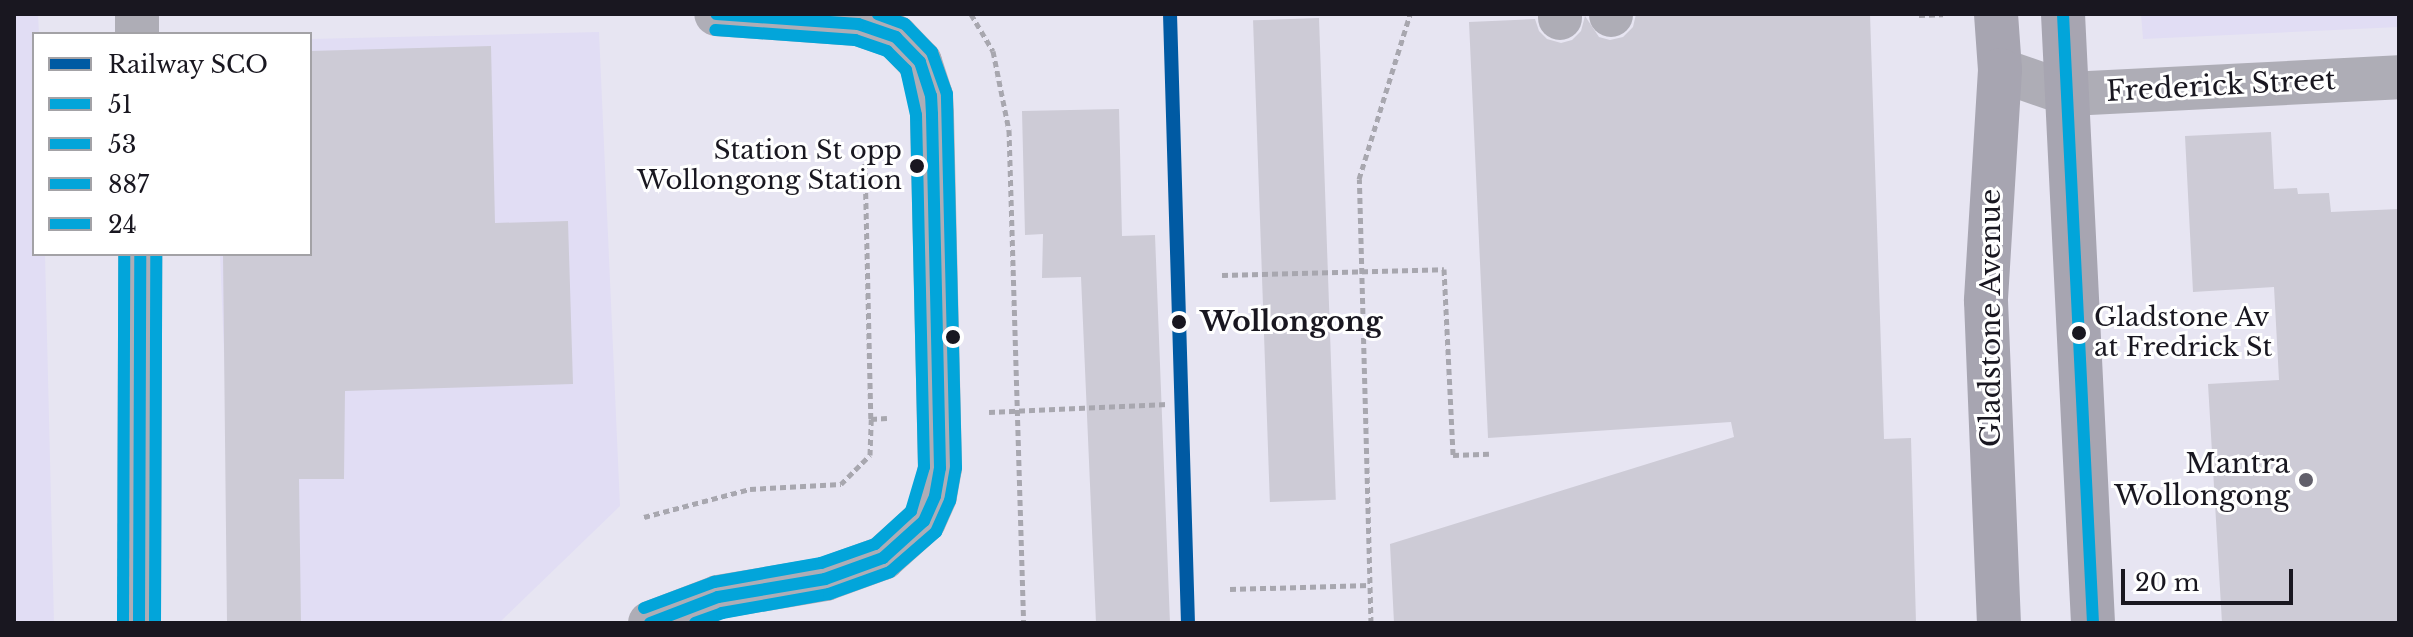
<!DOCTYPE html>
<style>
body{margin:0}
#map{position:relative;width:2413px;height:637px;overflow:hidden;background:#e7e5f2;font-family:"Libre Baskerville",serif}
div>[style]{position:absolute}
.built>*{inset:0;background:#e1ddf4}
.building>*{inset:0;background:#cdcbd6;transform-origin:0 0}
.path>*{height:5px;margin-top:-2.5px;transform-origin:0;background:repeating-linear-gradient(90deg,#a8a7af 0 6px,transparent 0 10px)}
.minor>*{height:44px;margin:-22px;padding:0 22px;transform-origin:22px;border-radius:22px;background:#aeadb6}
.major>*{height:44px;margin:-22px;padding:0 22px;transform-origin:22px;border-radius:22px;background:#a7a5b1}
.bus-1>*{height:12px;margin:-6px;padding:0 6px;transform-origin:6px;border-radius:6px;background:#02a5da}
.bus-2>*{height:12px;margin:-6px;padding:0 6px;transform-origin:6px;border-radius:6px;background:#02a5da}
.bus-3>*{height:12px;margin:-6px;padding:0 6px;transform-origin:6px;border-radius:6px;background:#02a5da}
.bus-4>*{height:12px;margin:-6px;padding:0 6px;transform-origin:6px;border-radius:6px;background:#02a5da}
.rail-1>*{height:14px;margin:-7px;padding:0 7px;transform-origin:7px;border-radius:7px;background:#005aa3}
.dots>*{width:22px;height:22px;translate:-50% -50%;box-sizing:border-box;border:4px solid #fff;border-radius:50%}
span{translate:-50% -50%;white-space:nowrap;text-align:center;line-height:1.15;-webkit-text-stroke:6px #fff;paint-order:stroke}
.bus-label{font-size:26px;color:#191720}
.right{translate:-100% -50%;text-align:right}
.left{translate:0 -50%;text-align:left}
.street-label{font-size:28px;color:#191720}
.stop-label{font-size:28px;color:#191720;font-weight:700}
.poi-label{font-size:28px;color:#191720}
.frame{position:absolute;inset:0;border:16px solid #191720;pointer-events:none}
.legend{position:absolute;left:32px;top:32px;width:280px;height:224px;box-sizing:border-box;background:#fff;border:2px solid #a3a2a6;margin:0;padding:10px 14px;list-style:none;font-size:24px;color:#191720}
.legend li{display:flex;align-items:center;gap:16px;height:40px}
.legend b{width:40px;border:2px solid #a3a2a6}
.scale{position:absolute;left:2121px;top:569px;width:172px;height:36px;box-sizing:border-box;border:4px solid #191720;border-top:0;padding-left:10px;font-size:24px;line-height:28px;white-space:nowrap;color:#191720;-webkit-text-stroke:6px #fff;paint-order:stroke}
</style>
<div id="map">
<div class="built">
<i style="clip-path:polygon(14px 14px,38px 14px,39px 34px,34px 34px,34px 254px,45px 254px,54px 623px,14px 623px)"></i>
<i style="clip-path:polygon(2141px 14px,2399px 14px,2399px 27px,2143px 39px)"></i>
<i style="clip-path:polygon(599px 32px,620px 506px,499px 623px,235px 623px,220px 254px,310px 254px,310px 39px)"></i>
</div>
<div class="building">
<i style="clip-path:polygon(1636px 14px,1870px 14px,1884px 439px,1911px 438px,1916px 623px,1394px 623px,1390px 544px,1734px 437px,1731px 422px,1488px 438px,1469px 22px,1535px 19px,1539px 31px,1547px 39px,1561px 43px,1572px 40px,1581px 31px,1585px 16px,1599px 37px,1610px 40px,1623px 37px,1633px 27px)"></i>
<i style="left:1319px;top:18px;width:482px;height:66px;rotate:88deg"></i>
<i style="clip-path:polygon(491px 46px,495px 223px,568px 221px,573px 384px,345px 391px,344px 479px,299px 479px,301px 623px,227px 623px,223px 254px,310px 254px,310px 51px)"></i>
<i style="clip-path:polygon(1119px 109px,1122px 236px,1155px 235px,1170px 623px,1096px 623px,1081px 277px,1042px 278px,1043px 234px,1025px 235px,1022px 111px)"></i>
<i style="clip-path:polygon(2271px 132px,2274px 189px,2297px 188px,2298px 194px,2329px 193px,2331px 212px,2399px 209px,2399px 623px,2222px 623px,2208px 384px,2279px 380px,2274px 287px,2193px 292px,2185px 136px)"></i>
</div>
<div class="path">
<i style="left:971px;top:14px;width:43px;rotate:59.3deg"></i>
<i style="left:993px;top:51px;width:81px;rotate:78.6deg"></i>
<i style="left:1009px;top:130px;width:493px;rotate:88.3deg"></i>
<i style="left:1919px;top:15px;width:24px;rotate:-2deg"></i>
<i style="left:865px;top:163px;width:256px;rotate:88.7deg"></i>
<i style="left:871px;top:419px;width:16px;rotate:-4deg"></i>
<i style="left:1222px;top:275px;width:222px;rotate:-1.5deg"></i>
<i style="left:1444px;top:269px;width:186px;rotate:87.2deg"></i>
<i style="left:1453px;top:455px;width:36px;rotate:-2deg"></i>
<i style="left:989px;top:412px;width:179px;rotate:-2.6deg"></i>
<i style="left:644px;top:517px;width:110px;rotate:-14.8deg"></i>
<i style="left:750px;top:489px;width:91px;rotate:-3.1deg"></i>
<i style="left:841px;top:484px;width:41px;rotate:-45deg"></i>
<i style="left:870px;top:455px;width:36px;rotate:-88deg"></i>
<i style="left:1230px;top:589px;width:139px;rotate:-1.6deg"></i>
<i style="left:1371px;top:623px;width:444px;rotate:-91.5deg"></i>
<i style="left:1359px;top:179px;width:173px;rotate:-72.8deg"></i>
</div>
<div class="minor">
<i style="left:137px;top:14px;width:20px;rotate:90deg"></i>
<i style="left:1560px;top:14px;width:4px;rotate:90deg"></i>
<i style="left:1611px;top:14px;width:1px;rotate:90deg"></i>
<i style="left:2000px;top:70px;width:73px;rotate:19.2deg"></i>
<i style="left:2069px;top:94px;width:330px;rotate:-2.9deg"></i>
<i style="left:139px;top:623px;width:369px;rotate:-89.8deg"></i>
<i style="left:650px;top:623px;width:73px;rotate:-20.9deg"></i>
<i style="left:718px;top:597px;width:109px;rotate:-9.5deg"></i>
<i style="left:825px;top:579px;width:62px;rotate:-19.9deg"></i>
<i style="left:883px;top:558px;width:55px;rotate:-42.1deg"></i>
<i style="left:924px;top:521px;width:27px;rotate:-66deg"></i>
<i style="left:935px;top:496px;width:28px;rotate:-80deg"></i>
<i style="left:940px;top:468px;width:354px;rotate:-91.3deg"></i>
<i style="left:932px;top:114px;width:18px;rotate:-93deg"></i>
<i style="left:931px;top:96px;width:36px;rotate:-108deg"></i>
<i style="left:920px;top:62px;width:35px;rotate:-134deg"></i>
<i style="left:896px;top:37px;width:40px;rotate:-161.1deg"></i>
<i style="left:858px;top:24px;width:142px;rotate:-176deg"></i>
</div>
<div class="major">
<i style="left:1996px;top:14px;width:56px;rotate:85.9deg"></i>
<i style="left:2000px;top:70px;width:231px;rotate:93.5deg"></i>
<i style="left:1986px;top:301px;width:322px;rotate:87.7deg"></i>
<i style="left:2063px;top:14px;width:610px;rotate:87.18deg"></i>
</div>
<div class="bus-1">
<i style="left:139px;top:623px;width:369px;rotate:-89.8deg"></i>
<i style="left:650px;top:623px;width:73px;rotate:-20.9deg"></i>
<i style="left:718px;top:597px;width:109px;rotate:-9.5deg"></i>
<i style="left:825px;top:579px;width:62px;rotate:-19.9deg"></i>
<i style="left:883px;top:558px;width:55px;rotate:-42.1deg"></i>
<i style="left:924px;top:521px;width:27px;rotate:-66deg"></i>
<i style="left:935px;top:496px;width:28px;rotate:-80deg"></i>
<i style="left:940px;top:468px;width:354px;rotate:-91.3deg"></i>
<i style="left:932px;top:114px;width:18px;rotate:-93deg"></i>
<i style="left:931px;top:96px;width:36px;rotate:-108deg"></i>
<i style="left:920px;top:62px;width:35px;rotate:-134deg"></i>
<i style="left:896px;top:37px;width:40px;rotate:-161.1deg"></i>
<i style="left:858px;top:24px;width:142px;rotate:-176deg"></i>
</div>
<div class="bus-2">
<i style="left:155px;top:623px;width:369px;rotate:-89.8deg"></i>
<i style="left:695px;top:623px;width:29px;rotate:-20deg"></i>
<i style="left:722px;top:613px;width:109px;rotate:-10.1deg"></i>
<i style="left:829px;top:594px;width:65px;rotate:-19.8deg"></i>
<i style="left:890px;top:572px;width:61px;rotate:-41deg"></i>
<i style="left:936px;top:532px;width:34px;rotate:-66deg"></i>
<i style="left:950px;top:501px;width:34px;rotate:-80deg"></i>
<i style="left:956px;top:468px;width:374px;rotate:-91.4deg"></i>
<i style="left:947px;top:94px;width:45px;rotate:-109.7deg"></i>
<i style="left:932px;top:52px;width:39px;rotate:-134deg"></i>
<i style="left:905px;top:24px;width:29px;rotate:-160deg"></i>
</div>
<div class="bus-3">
<i style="left:644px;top:608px;width:75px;rotate:-20.4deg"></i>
<i style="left:714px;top:582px;width:109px;rotate:-10.1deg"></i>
<i style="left:821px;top:563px;width:57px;rotate:-19.4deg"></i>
<i style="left:875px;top:544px;width:49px;rotate:-42.5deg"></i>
<i style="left:911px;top:511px;width:46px;rotate:-73.5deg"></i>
<i style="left:924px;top:467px;width:352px;rotate:-91.3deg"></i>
<i style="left:916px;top:115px;width:46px;rotate:-102.5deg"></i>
<i style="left:906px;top:70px;width:27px;rotate:-135deg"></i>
<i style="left:887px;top:51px;width:34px;rotate:-161deg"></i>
<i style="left:855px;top:40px;width:140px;rotate:-175.9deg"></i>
<i style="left:123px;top:623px;width:369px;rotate:-89.8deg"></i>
</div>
<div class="bus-4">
<i style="left:2063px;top:14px;width:610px;rotate:87.18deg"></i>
</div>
<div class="rail-1">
<i style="left:1170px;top:14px;width:609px;rotate:88.31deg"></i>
</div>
<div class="dots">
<i style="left:917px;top:166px;background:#191720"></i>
<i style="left:1179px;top:322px;background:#191720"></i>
<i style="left:2079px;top:333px;background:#191720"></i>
<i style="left:953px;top:337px;background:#191720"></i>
<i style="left:2306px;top:480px;background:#615f6a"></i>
</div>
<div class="bus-label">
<span class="right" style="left:902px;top:166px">Station St opp<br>Wollongong Station</span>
<span class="left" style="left:2094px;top:333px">Gladstone Av<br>at Fredrick St</span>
</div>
<div class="street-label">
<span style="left:2221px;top:86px;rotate:-3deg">Frederick Street</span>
<span style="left:1991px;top:318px;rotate:-90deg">Gladstone Avenue</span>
</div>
<div class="stop-label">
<span class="left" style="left:1200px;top:322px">Wollongong</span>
</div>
<div class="poi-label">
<span class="right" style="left:2290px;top:480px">Mantra<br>Wollongong</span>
</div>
<div class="frame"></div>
<ul class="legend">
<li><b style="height:10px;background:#005aa3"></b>Railway SCO</li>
<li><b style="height:10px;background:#02a5da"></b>51</li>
<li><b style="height:10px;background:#02a5da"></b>53</li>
<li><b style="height:10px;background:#02a5da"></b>887</li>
<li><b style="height:10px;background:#02a5da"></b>24</li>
</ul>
<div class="scale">20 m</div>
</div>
